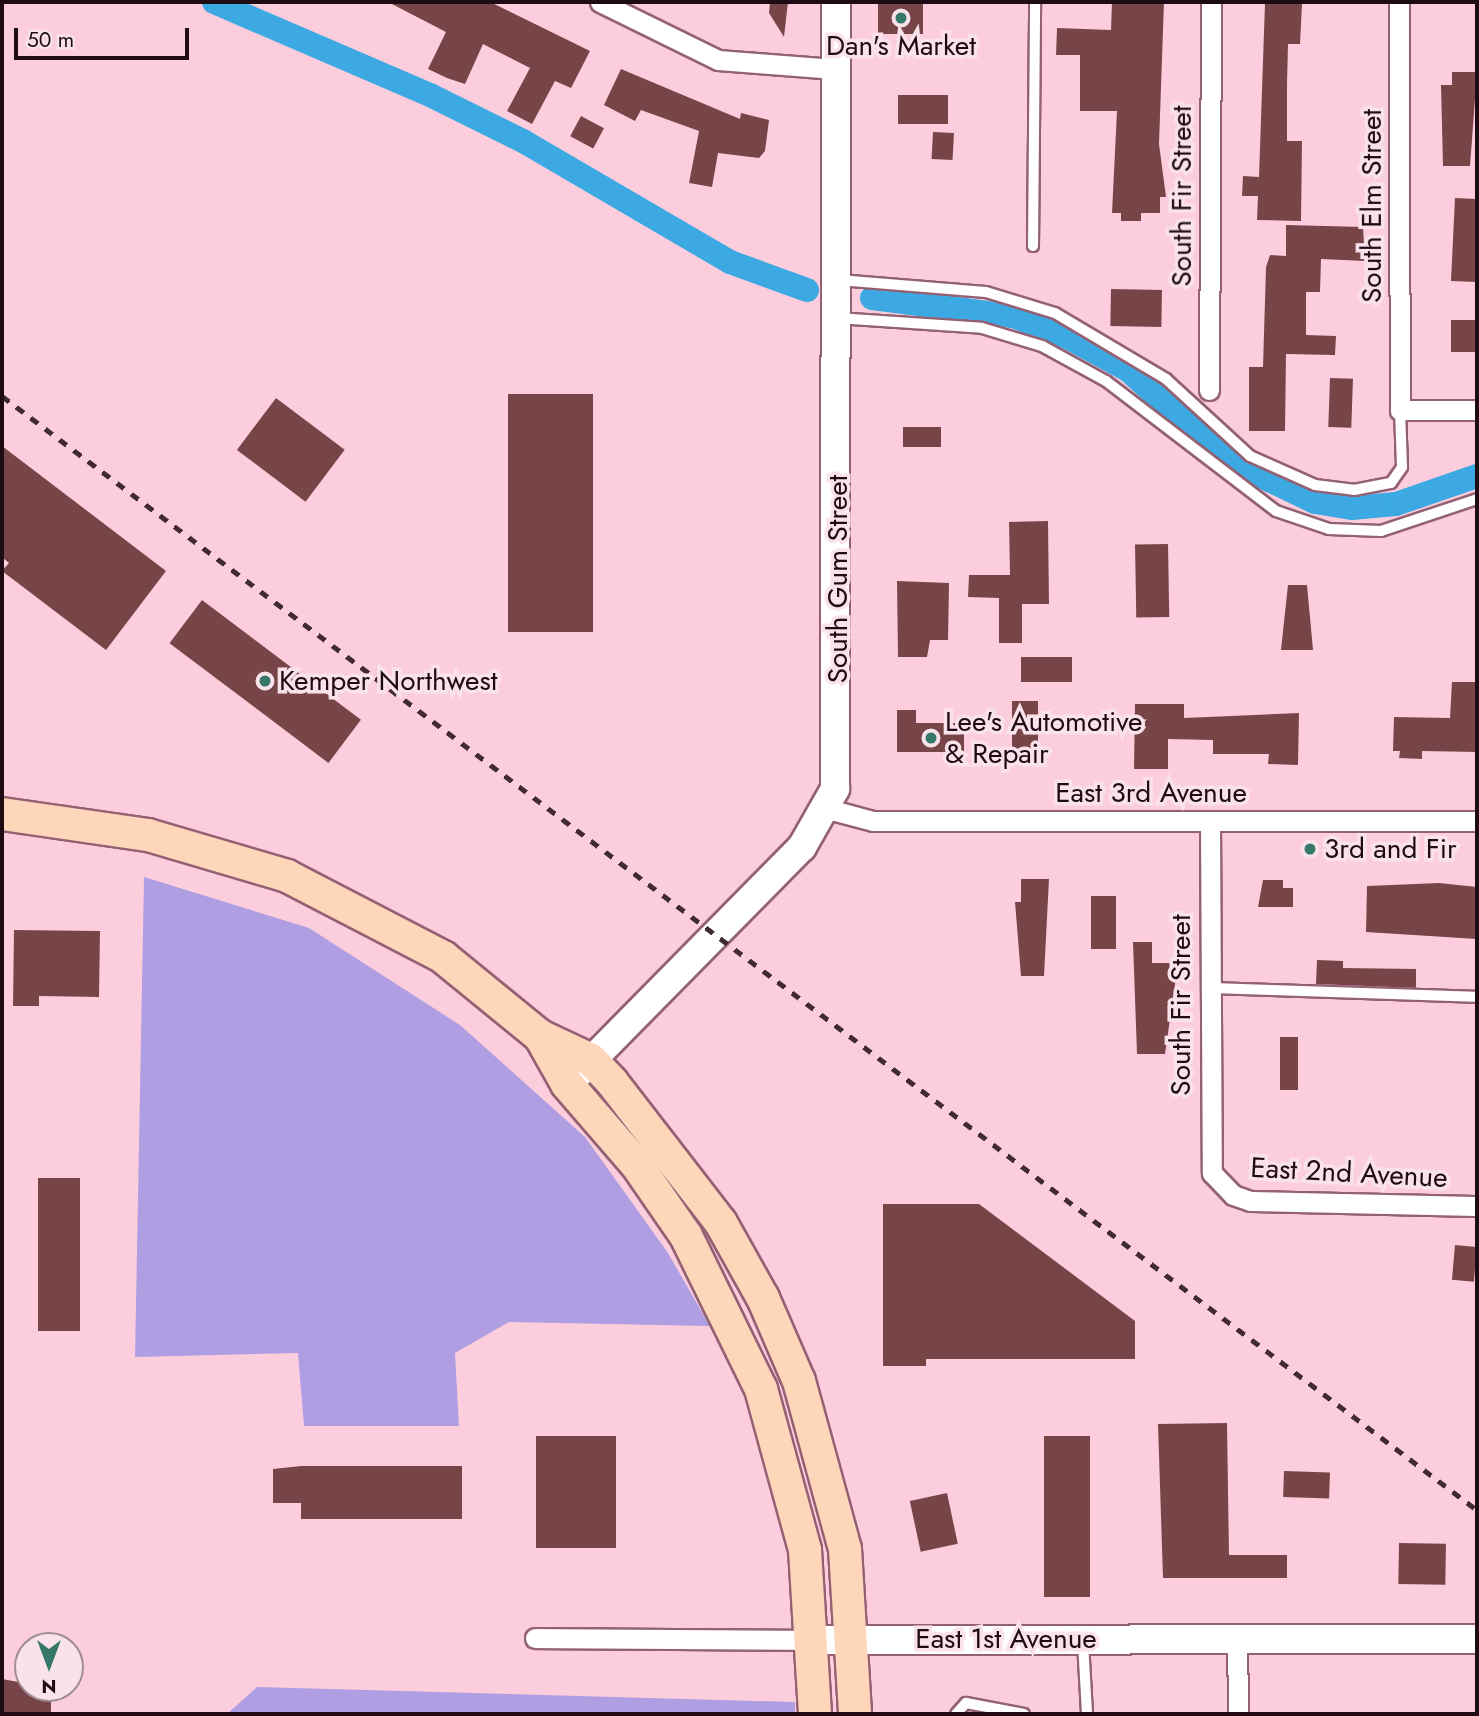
<!DOCTYPE html>
<style>
body{margin:0}
#map{position:relative;width:1479px;height:1716px;overflow:hidden;background:#fccddd;font-family:Jost,sans-serif}
div>[style]{position:absolute}
.green>*{inset:0;background:#af9ee1}
.canal>*{height:24px;margin:-12px;padding:0 12px;transform-origin:12px;border-radius:12px;background:#3ca9e2}
.building>*{inset:0;background:#774548;transform-origin:0 0}
.roads{filter:drop-shadow(2px 0 #936173) drop-shadow(-2px 0 #936173) drop-shadow(0 2px #936173) drop-shadow(0 -2px #936173)}
.lane>*{height:10px;margin:-5px;padding:0 5px;transform-origin:5px;border-radius:5px;background:#fff}
.street>*{height:19px;margin:-9.5px;padding:0 9.5px;transform-origin:9.5px;border-radius:9.5px;background:#fff}
.secondary>*{height:28px;margin:-14px;padding:0 14px;transform-origin:14px;border-radius:14px;background:#fff}
.primary>*{height:32px;margin:-16px;padding:0 16px;transform-origin:16px;border-radius:16px;background:#fed7bb}
.rail>*{height:5px;margin-top:-2.5px;transform-origin:0;background:repeating-linear-gradient(90deg,#422a34 0 9px,transparent 0 18px)}
.dots>*{width:19px;height:19px;translate:-50% -50%;box-sizing:border-box;border:4px solid #fae2ea;border-radius:50%}
span{translate:-50% -50%;white-space:nowrap;text-align:center;line-height:1.15;-webkit-text-stroke:7px #fae2ea;paint-order:stroke}
.poi-label{font-size:28px;color:#1e0b13}
.left{translate:0 -50%;text-align:left}
.street-label{font-size:28px;color:#1e0b13}
.frame{position:absolute;inset:0;border:4px solid #1e0b13;pointer-events:none}
.north{position:absolute;left:14px;top:1632px;width:70px;height:70px;box-sizing:border-box;background:#fae2ea;border:2px solid #a28c94;border-radius:50%;rotate:180deg;font-size:19px;font-weight:700;line-height:28px;text-align:center;color:#1e0b13}
.north::after{content:'';display:block;margin:auto;width:24px;height:32px;background:#357768;clip-path:polygon(50% 0,100% 100%,50% 72%,0 100%)}
.scale{position:absolute;left:14px;top:28px;width:175px;height:32px;box-sizing:border-box;border:4px solid #1e0b13;border-top:0;padding-left:9px;font-size:21px;line-height:24px;white-space:nowrap;color:#1e0b13;-webkit-text-stroke:5px #fae2ea;paint-order:stroke}
</style>
<div id="map">
<div class="green">
<i style="clip-path:polygon(144px 877px,309px 928px,460px 1025px,585px 1137px,668px 1253px,710px 1326px,509px 1322px,455px 1353px,459px 1426px,304px 1426px,298px 1353px,135px 1357px)"></i>
<i style="clip-path:polygon(257px 1687px,795px 1702px,795px 1714px,227px 1714px)"></i>
</div>
<div class="canal">
<i style="left:214px;top:2px;width:237px;rotate:23.3deg"></i>
<i style="left:432px;top:96px;width:102px;rotate:26.3deg"></i>
<i style="left:523px;top:141px;width:240px;rotate:30.3deg"></i>
<i style="left:730px;top:262px;width:82px;rotate:20deg"></i>
<i style="left:872px;top:298px;width:142px;rotate:7.3deg"></i>
<i style="left:1013px;top:316px;width:60px;rotate:21.4deg"></i>
<i style="left:1069px;top:338px;width:67px;rotate:28.5deg"></i>
<i style="left:1128px;top:370px;width:136px;rotate:42deg"></i>
<i style="left:1229px;top:461px;width:95px;rotate:25.5deg"></i>
<i style="left:1315px;top:502px;width:37px;rotate:9deg"></i>
<i style="left:1352px;top:508px;width:44px;rotate:-5.2deg"></i>
<i style="left:1396px;top:504px;width:86px;rotate:-19.1deg"></i>
</div>
<div class="building">
<i style="clip-path:polygon(388px 2px,490px 2px,590px 51px,571px 88px,555px 81px,532px 124px,507px 111px,530px 68px,483px 44px,465px 84px,447px 78px,428px 69px,446px 32px)"></i>
<i style="clip-path:polygon(770px 2px,788px 2px,784px 37px,769px 13px)"></i>
<i style="left:878px;top:2px;width:45px;height:32px"></i>
<i style="clip-path:polygon(1112px 2px,1164px 2px,1159px 144px,1166px 197px,1160px 197px,1160px 213px,1141px 213px,1141px 221px,1121px 221px,1121px 213px,1112px 213px,1117px 111px,1080px 111px,1080px 55px,1056px 55px,1057px 28px,1111px 30px)"></i>
<i style="clip-path:polygon(1265px 3px,1302px 4px,1300px 44px,1288px 44px,1287px 85px,1287px 141px,1302px 141px,1301px 221px,1257px 220px,1258px 196px,1242px 196px,1243px 176px,1259px 177px)"></i>
<i style="clip-path:polygon(621px 69px,740px 119px,741px 113px,769px 120px,765px 151px,759px 158px,718px 153px,712px 187px,689px 183px,699px 131px,641px 110px,635px 121px,604px 105px)"></i>
<i style="clip-path:polygon(1452px 72px,1477px 72px,1470px 166px,1443px 166px,1441px 85px,1452px 85px)"></i>
<i style="left:898px;top:95px;width:50px;height:29px"></i>
<i style="left:581px;top:116px;width:26px;height:23px;rotate:28deg"></i>
<i style="left:933px;top:132px;width:21px;height:27px;rotate:3deg"></i>
<i style="clip-path:polygon(1455px 198px,1477px 199px,1477px 282px,1451px 281px)"></i>
<i style="clip-path:polygon(1286px 225px,1363px 227px,1365px 261px,1321px 259px,1320px 292px,1306px 292px,1306px 335px,1336px 336px,1335px 355px,1286px 354px,1285px 431px,1249px 431px,1249px 367px,1263px 367px,1266px 267px,1270px 255px,1286px 256px)"></i>
<i style="left:1111px;top:289px;width:51px;height:37px;rotate:1deg"></i>
<i style="left:1451px;top:320px;width:26px;height:32px"></i>
<i style="left:1330px;top:378px;width:23px;height:49px;rotate:2deg"></i>
<i style="left:508px;top:394px;width:85px;height:238px"></i>
<i style="left:276px;top:398px;width:86px;height:65px;rotate:37deg"></i>
<i style="left:903px;top:427px;width:38px;height:20px"></i>
<i style="clip-path:polygon(2px 446px,166px 571px,106px 650px,2px 571px,9px 563px,2px 557px)"></i>
<i style="clip-path:polygon(1048px 521px,1049px 604px,1022px 604px,1022px 643px,999px 643px,999px 598px,968px 597px,969px 575px,1010px 575px,1009px 522px)"></i>
<i style="left:1168px;top:544px;width:73px;height:33px;rotate:89deg"></i>
<i style="clip-path:polygon(897px 581px,949px 583px,948px 640px,930px 640px,927px 657px,898px 657px)"></i>
<i style="clip-path:polygon(1288px 585px,1307px 585px,1313px 650px,1281px 650px)"></i>
<i style="left:202px;top:600px;width:199px;height:54px;rotate:37deg"></i>
<i style="left:1021px;top:657px;width:51px;height:25px"></i>
<i style="clip-path:polygon(1452px 682px,1477px 682px,1477px 752px,1422px 751px,1422px 759px,1399px 758px,1400px 751px,1393px 751px,1394px 717px,1450px 718px)"></i>
<i style="left:1012px;top:701px;width:26px;height:54px"></i>
<i style="clip-path:polygon(1135px 704px,1184px 704px,1184px 718px,1299px 713px,1298px 765px,1268px 764px,1269px 754px,1213px 754px,1213px 740px,1168px 739px,1168px 769px,1134px 769px)"></i>
<i style="clip-path:polygon(897px 710px,916px 710px,916px 723px,964px 723px,964px 752px,897px 752px)"></i>
<i style="clip-path:polygon(1021px 879px,1049px 879px,1044px 976px,1021px 976px,1015px 902px,1021px 902px)"></i>
<i style="clip-path:polygon(1263px 880px,1283px 880px,1283px 888px,1293px 888px,1293px 907px,1258px 907px)"></i>
<i style="clip-path:polygon(1439px 883px,1477px 887px,1477px 939px,1366px 932px,1367px 886px)"></i>
<i style="left:1091px;top:896px;width:25px;height:53px"></i>
<i style="clip-path:polygon(14px 930px,100px 931px,99px 997px,39px 996px,39px 1006px,13px 1006px)"></i>
<i style="clip-path:polygon(1133px 942px,1152px 942px,1152px 963px,1178px 963px,1165px 1054px,1137px 1054px)"></i>
<i style="clip-path:polygon(1317px 960px,1343px 961px,1343px 968px,1416px 969px,1416px 988px,1316px 984px)"></i>
<i style="left:1280px;top:1037px;width:18px;height:53px"></i>
<i style="left:38px;top:1178px;width:42px;height:153px"></i>
<i style="clip-path:polygon(883px 1204px,979px 1204px,1135px 1321px,1135px 1359px,926px 1359px,926px 1366px,883px 1366px)"></i>
<i style="left:1455px;top:1245px;width:22px;height:35px;rotate:5deg"></i>
<i style="clip-path:polygon(1227px 1423px,1229px 1555px,1287px 1555px,1287px 1578px,1163px 1578px,1158px 1424px)"></i>
<i style="left:536px;top:1436px;width:80px;height:112px"></i>
<i style="left:1044px;top:1436px;width:46px;height:161px"></i>
<i style="clip-path:polygon(301px 1466px,462px 1466px,462px 1519px,301px 1519px,301px 1503px,273px 1503px,273px 1469px)"></i>
<i style="left:1284px;top:1471px;width:46px;height:26px;rotate:2deg"></i>
<i style="left:947px;top:1493px;width:52px;height:38px;rotate:78deg"></i>
<i style="left:1399px;top:1543px;width:47px;height:41px;rotate:1deg"></i>
<i style="clip-path:polygon(2px 1679px,51px 1688px,51px 1714px,2px 1714px)"></i>
</div>
<div class="roads">
<div class="lane">
<i style="left:1033px;top:246px;width:244px;rotate:-89.5deg"></i>
<i style="left:839px;top:280px;width:147px;rotate:4.7deg"></i>
<i style="left:986px;top:292px;width:72px;rotate:16.9deg"></i>
<i style="left:1055px;top:313px;width:129px;rotate:30.7deg"></i>
<i style="left:1166px;top:379px;width:114px;rotate:42.5deg"></i>
<i style="left:1250px;top:456px;width:71px;rotate:24deg"></i>
<i style="left:1315px;top:485px;width:39px;rotate:7deg"></i>
<i style="left:1354px;top:490px;width:38px;rotate:-11deg"></i>
<i style="left:1391px;top:483px;width:19px;rotate:-55deg"></i>
<i style="left:1402px;top:467px;width:57px;rotate:-92deg"></i>
<i style="left:837px;top:318px;width:145px;rotate:3.9deg"></i>
<i style="left:982px;top:328px;width:63px;rotate:16.7deg"></i>
<i style="left:1042px;top:346px;width:73px;rotate:28.7deg"></i>
<i style="left:1106px;top:381px;width:214px;rotate:37.4deg"></i>
<i style="left:1276px;top:511px;width:56px;rotate:18.8deg"></i>
<i style="left:1329px;top:529px;width:52px;rotate:2.2deg"></i>
<i style="left:1381px;top:531px;width:101px;rotate:-18.4deg"></i>
<i style="left:1209px;top:988px;width:268px;rotate:1.9deg"></i>
<i style="left:1083px;top:1642px;width:72px;rotate:86.8deg"></i>
<i style="left:956px;top:1714px;width:15px;rotate:-48deg"></i>
<i style="left:966px;top:1703px;width:59px;rotate:10.7deg"></i>
</div>
<div class="street">
<i style="left:600px;top:2px;width:131px;rotate:26.2deg"></i>
<i style="left:718px;top:60px;width:117px;rotate:4.4deg"></i>
<i style="left:1399px;top:2px;width:408px;rotate:89.9deg"></i>
<i style="left:1400px;top:410px;width:77px"></i>
<i style="left:1209px;top:390px;width:388px;rotate:-89.7deg"></i>
<i style="left:828px;top:809px;width:47px;rotate:14.9deg"></i>
<i style="left:873px;top:821px;width:604px"></i>
<i style="left:1210px;top:821px;width:352px;rotate:89.7deg"></i>
<i style="left:1212px;top:1173px;width:30px;rotate:46deg"></i>
<i style="left:1233px;top:1195px;width:18px;rotate:19deg"></i>
<i style="left:1250px;top:1201px;width:227px;rotate:1.3deg"></i>
<i style="left:535px;top:1638px;width:278px;rotate:0.4deg"></i>
<i style="left:1237px;top:1638px;width:76px;rotate:89.2deg"></i>
</div>
<div class="secondary">
<i style="left:576px;top:1076px;width:322px;rotate:-45.4deg"></i>
<i style="left:802px;top:847px;width:67px;rotate:-60.4deg"></i>
<i style="left:835px;top:789px;width:787px;rotate:-89.93deg"></i>
<i style="left:813px;top:1640px;width:664px;rotate:-0.09deg"></i>
</div>
<div class="primary">
<i style="left:2px;top:814px;width:148px;rotate:8.2deg"></i>
<i style="left:148px;top:835px;width:145px;rotate:16.4deg"></i>
<i style="left:287px;top:876px;width:176px;rotate:27.4deg"></i>
<i style="left:443px;top:957px;width:125px;rotate:39.2deg"></i>
<i style="left:540px;top:1036px;width:56px;rotate:25.2deg"></i>
<i style="left:591px;top:1060px;width:30px;rotate:46deg"></i>
<i style="left:612px;top:1082px;width:178px;rotate:52.3deg"></i>
<i style="left:721px;top:1223px;width:86px;rotate:60.8deg"></i>
<i style="left:763px;top:1298px;width:90px;rotate:66.6deg"></i>
<i style="left:799px;top:1381px;width:174px;rotate:74.7deg"></i>
<i style="left:845px;top:1549px;width:165px;rotate:86.5deg"></i>
<i style="left:540px;top:1036px;width:55px;rotate:60.6deg"></i>
<i style="left:567px;top:1084px;width:107px;rotate:49.2deg"></i>
<i style="left:637px;top:1165px;width:86px;rotate:55.4deg"></i>
<i style="left:686px;top:1236px;width:170px;rotate:63.9deg"></i>
<i style="left:761px;top:1389px;width:167px;rotate:74.7deg"></i>
<i style="left:805px;top:1550px;width:164px;rotate:86.5deg"></i>
</div>
</div>
<div class="rail">
<i style="left:2px;top:396px;width:1848px;rotate:37.06deg"></i>
</div>
<div class="dots">
<i style="left:901px;top:18px;background:#357768"></i>
<i style="left:265px;top:681px;background:#357768"></i>
<i style="left:931px;top:738px;background:#357768"></i>
<i style="left:1310px;top:849px;background:#357768"></i>
</div>
<div class="poi-label">
<span style="left:901px;top:46px">Dan's Market</span>
<span class="left" style="left:279px;top:681px">Kemper Northwest</span>
<span class="left" style="left:945px;top:738px">Lee's Automotive<br>&amp; Repair</span>
<span class="left" style="left:1324px;top:849px">3rd and Fir</span>
</div>
<div class="street-label">
<span style="left:1182px;top:196px;rotate:-90deg">South Fir Street</span>
<span style="left:1372px;top:206px;rotate:-90deg">South Elm Street</span>
<span style="left:838px;top:579px;rotate:-90deg">South Gum Street</span>
<span style="left:1151px;top:793px">East 3rd Avenue</span>
<span style="left:1181px;top:1005px;rotate:-90deg">South Fir Street</span>
<span style="left:1349px;top:1173px;rotate:3deg">East 2nd Avenue</span>
<span style="left:1006px;top:1639px">East 1st Avenue</span>
</div>
<div class="frame"></div>
<div class="north">N</div>
<div class="scale">50 m</div>
</div>
